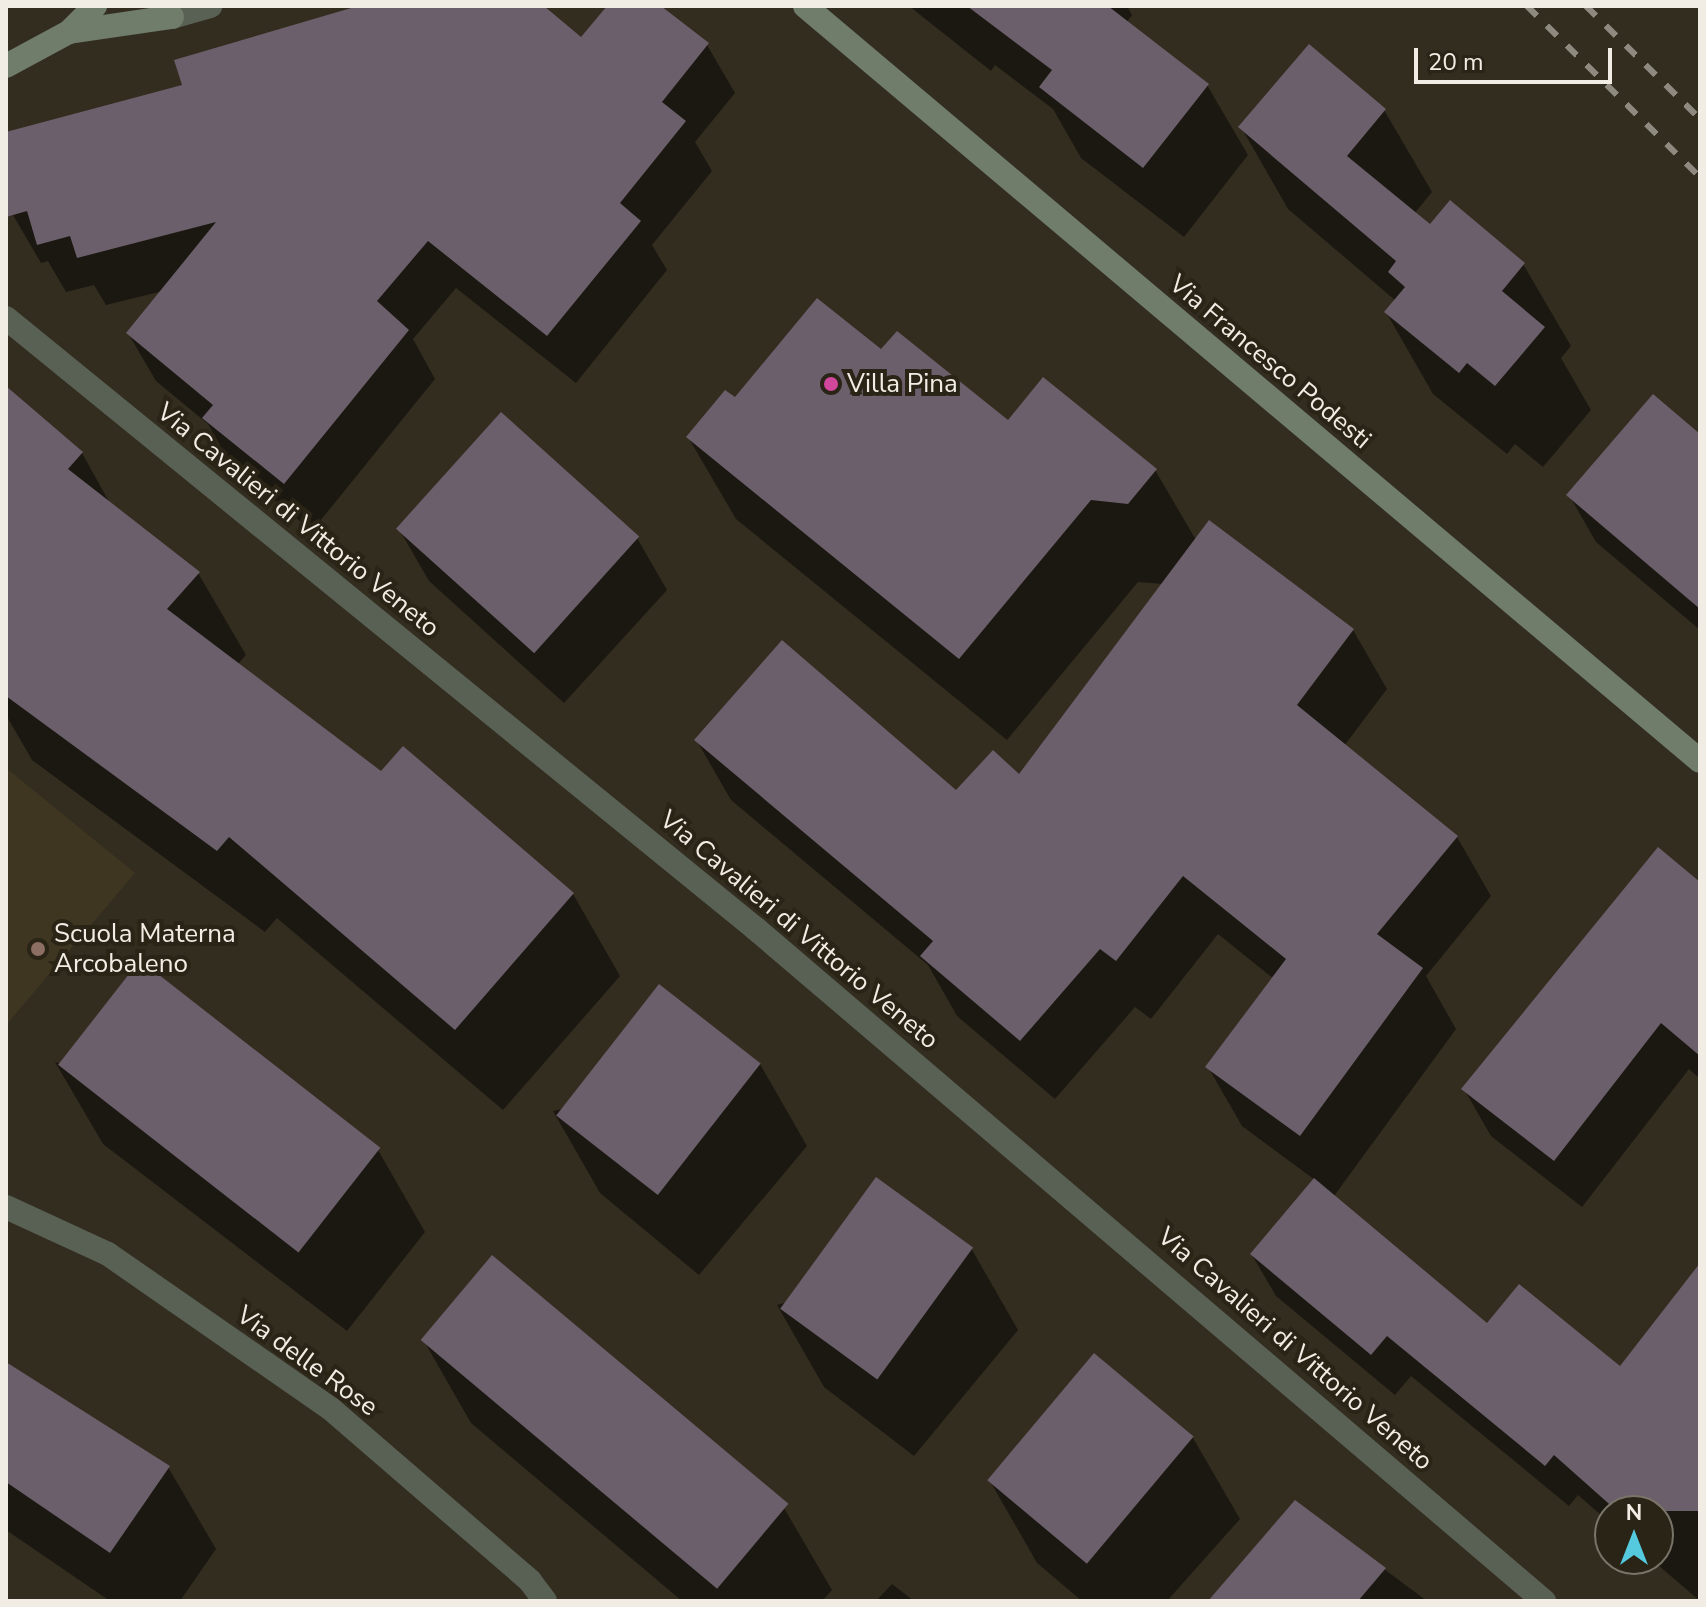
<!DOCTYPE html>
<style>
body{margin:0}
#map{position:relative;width:1706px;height:1607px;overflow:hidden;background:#332d20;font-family:"Nunito Sans",sans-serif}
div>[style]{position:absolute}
.built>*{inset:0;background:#3f3622}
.shadow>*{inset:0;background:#0007}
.building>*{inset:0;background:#6a5f6b;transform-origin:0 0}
.street>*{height:24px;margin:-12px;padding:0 12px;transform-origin:12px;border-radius:12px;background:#596155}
.secondary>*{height:24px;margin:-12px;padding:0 12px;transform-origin:12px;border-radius:12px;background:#707d6b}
.rail>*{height:6px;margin-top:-3px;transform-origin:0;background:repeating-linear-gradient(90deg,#8f8a7f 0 14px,transparent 0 28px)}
.dots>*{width:22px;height:22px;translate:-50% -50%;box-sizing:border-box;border:4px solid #292416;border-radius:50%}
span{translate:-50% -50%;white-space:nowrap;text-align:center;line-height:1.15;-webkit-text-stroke:8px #292416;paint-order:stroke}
.street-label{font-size:26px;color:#f1ede4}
.poi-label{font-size:26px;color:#f1ede4}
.left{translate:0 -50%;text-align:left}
.frame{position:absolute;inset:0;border:8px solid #f1ede4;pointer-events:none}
.north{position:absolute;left:1594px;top:1495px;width:80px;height:80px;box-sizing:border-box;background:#292416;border:2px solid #797468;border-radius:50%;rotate:0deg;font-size:22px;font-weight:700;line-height:32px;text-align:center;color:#f1ede4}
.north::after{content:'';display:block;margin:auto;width:28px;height:36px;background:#55cadf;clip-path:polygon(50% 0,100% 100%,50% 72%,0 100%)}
.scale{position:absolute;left:1414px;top:48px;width:198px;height:36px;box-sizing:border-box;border:4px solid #f1ede4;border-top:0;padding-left:10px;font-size:24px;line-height:28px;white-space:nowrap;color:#f1ede4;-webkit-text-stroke:6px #292416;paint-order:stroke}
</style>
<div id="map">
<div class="built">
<i style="clip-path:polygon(6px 768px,135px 873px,6px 1025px)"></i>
</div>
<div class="shadow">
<i style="clip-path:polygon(365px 6px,541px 6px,581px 40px,609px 6px,658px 6px,707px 45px,735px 93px,695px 142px,712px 171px,652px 245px,667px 270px,576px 383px,456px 288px,413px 339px,435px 379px,312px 531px,232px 466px,208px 424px,156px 381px,128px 333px,163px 291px,106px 305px,94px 285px,66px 292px,48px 261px,41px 263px,13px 215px,6px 188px,6px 134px,184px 86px)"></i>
<i style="clip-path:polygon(909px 6px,1127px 6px,1132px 15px,1126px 23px,1207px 85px,1248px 155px,1184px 237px,1081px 158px,1053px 109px,995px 65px,991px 71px)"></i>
<i style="clip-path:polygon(1384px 110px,1432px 192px,1414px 214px,1430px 227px,1523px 264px,1571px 346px,1561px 358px,1591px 410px,1543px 467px,1515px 444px,1507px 454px,1433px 394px,1386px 312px,1396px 301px,1288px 209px,1241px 127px)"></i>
<i style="clip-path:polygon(881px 352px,1008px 423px,1155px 470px,1196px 540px,1353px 630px,1387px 689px,1344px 746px,1457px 837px,1491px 896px,1426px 976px,1456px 1029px,1334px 1196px,1488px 1326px,1621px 1369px,1700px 1266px,1700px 1601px,1651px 1559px,1658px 1559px,1658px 1511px,1610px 1511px,1610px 1523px,1578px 1495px,1569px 1506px,1411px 1376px,1395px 1395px,1276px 1296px,1252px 1255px,1315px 1180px,1242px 1126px,1208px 1067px,1274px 979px,1218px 934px,1151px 1019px,1135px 1007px,1055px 1099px,957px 1016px,928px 965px,731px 800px,697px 741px,956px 793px,1019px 777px,1163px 584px,1138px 582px,1007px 740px,736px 519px,688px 437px,735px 400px)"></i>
<i style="clip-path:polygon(6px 388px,82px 453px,112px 507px,198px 573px,246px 655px,237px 665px,382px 774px,573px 894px,620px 976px,503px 1110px,277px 918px,265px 932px,32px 760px,6px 715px)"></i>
<i style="clip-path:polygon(1700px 437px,1700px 630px,1596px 542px,1569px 495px)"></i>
<i style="clip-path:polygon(399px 529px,637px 538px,667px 590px,564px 703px,429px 581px)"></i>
<i style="clip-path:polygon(1700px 885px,1700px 1079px,1689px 1069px,1582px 1207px,1491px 1136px,1464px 1089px)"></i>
<i style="clip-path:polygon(55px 1062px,378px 1150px,425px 1232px,347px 1331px,103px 1144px)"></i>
<i style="clip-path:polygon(760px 1064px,807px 1146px,699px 1275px,600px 1193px,553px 1111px)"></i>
<i style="clip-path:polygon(971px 1248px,1018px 1330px,914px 1456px,824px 1387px,777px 1305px)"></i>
<i style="clip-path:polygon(424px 1341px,784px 1508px,832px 1590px,822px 1601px,682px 1601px,471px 1423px)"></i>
<i style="clip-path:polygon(1094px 1356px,1193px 1438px,1240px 1519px,1167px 1601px,1082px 1601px,1037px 1563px,990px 1481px)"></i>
<i style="clip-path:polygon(6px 1364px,168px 1467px,216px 1549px,180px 1601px,110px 1601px,6px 1530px)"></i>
<i style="clip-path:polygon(1295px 1503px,1427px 1601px,1211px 1601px)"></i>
<i style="clip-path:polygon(892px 1584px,914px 1601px,876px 1601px)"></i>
</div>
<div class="building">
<i style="clip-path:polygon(358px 6px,544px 6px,581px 37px,607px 6px,661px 6px,709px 43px,662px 102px,686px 121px,620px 203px,641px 221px,547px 336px,428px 241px,377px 301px,409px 330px,284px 484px,202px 418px,213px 405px,126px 333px,216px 222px,77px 258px,70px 236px,37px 245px,27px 211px,6px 217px,6px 132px,182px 85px,174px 60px)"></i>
<i style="clip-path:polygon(967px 6px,1108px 6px,1209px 84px,1143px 168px,1039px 87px,1052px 70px)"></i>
<i style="clip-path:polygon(1309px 44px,1386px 109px,1347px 156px,1430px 224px,1450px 200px,1525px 263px,1502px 291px,1545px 327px,1495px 386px,1467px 363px,1459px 373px,1384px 312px,1405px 287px,1388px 272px,1396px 261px,1238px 127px)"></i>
<i style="clip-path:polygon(817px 298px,881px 349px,897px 331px,1008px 420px,1043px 377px,1157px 469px,1128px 504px,1091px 500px,959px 659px,686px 437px,725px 390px,735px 397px)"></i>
<i style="clip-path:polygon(6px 386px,83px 452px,68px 469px,200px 572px,167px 609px,381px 771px,403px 746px,574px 893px,455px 1030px,229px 837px,217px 851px,6px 696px)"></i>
<i style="clip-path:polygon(1653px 394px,1700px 434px,1700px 609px,1566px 495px)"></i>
<i style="left:501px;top:412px;width:186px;height:157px;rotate:42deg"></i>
<i style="clip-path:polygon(1209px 520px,1354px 629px,1297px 705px,1458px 836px,1377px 934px,1423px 968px,1300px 1136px,1205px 1067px,1286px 959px,1183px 876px,1116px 961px,1100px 949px,1020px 1041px,920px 956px,933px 941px,694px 740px,782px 640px,956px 790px,993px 750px,1019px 774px)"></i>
<i style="clip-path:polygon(1658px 847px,1700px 882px,1700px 1056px,1661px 1023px,1554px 1161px,1461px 1089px)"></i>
<i style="left:140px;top:960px;width:305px;height:133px;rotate:38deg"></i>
<i style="left:659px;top:984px;width:129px;height:167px;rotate:38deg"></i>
<i style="left:876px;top:1177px;width:120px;height:163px;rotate:36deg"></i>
<i style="clip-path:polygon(1314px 1178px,1487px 1323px,1519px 1284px,1620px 1366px,1700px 1263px,1700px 1511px,1617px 1511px,1554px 1455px,1545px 1466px,1387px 1336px,1371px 1355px,1250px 1254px)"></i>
<i style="left:492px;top:1255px;width:387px;height:111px;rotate:40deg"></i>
<i style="left:1094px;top:1353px;width:130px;height:166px;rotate:40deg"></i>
<i style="clip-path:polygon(6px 1362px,170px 1466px,110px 1553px,6px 1482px)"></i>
<i style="clip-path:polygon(1295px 1500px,1386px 1568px,1358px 1601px,1208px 1601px)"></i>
</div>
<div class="street">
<i style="left:172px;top:17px;width:40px;rotate:-16deg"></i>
<i style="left:6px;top:318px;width:967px;rotate:39.17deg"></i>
<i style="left:756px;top:929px;width:1036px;rotate:40.46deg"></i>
<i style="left:6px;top:1207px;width:112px;rotate:24.7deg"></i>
<i style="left:108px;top:1254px;width:272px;rotate:34.8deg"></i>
<i style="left:331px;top:1409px;width:263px;rotate:40.8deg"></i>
<i style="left:530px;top:1581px;width:25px;rotate:53deg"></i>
</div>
<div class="secondary">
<i style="left:805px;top:6px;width:1171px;rotate:40.15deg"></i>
<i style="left:69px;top:32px;width:104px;rotate:-8.3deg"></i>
<i style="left:6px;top:66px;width:72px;rotate:-28.4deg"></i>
<i style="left:69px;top:32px;width:37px;rotate:-45deg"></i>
</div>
<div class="rail">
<i style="left:1527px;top:6px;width:243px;rotate:44.7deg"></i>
<i style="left:1586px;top:6px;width:161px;rotate:44.7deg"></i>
</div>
<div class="dots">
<i style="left:831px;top:384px;background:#d1479c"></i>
<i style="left:38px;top:949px;background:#8d6e63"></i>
</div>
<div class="street-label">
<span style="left:1270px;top:362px;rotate:40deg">Via Francesco Podesti</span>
<span style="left:298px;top:520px;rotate:39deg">Via Cavalieri di Vittorio Veneto</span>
<span style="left:799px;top:930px;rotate:40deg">Via Cavalieri di Vittorio Veneto</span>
<span style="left:1295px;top:1349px;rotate:41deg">Via Cavalieri di Vittorio Veneto</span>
<span style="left:307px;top:1361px;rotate:36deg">Via delle Rose</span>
</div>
<div class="poi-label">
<span class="left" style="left:847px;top:384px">Villa Pina</span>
<span class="left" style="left:54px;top:949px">Scuola Materna<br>Arcobaleno</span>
</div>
<div class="frame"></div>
<div class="north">N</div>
<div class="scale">20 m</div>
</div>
